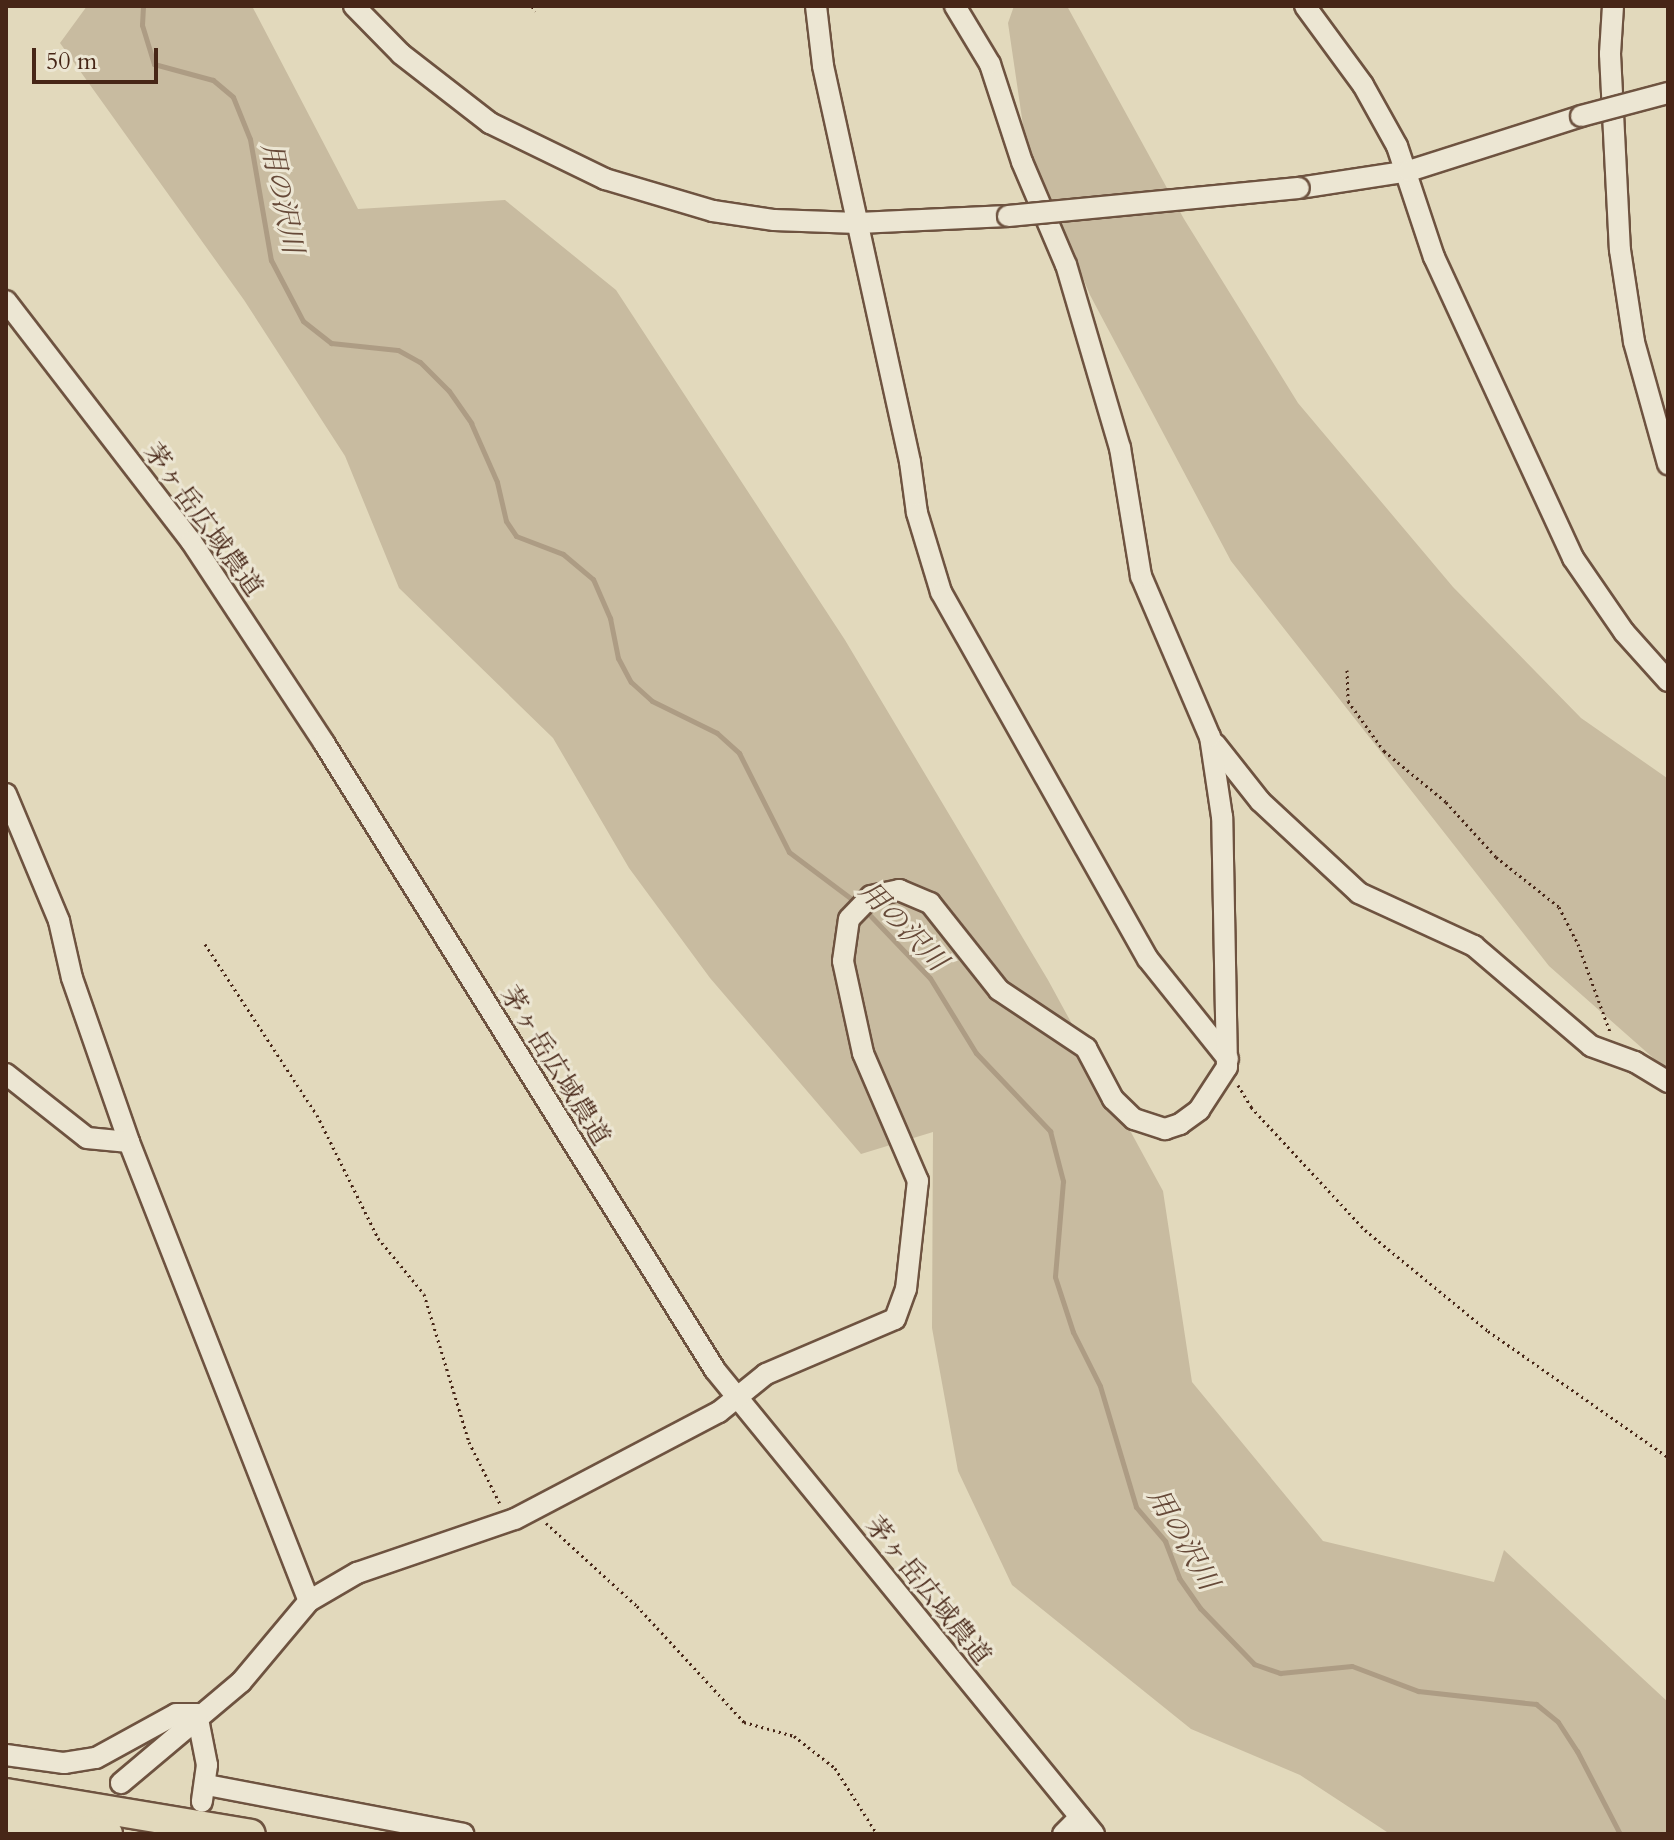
<!DOCTYPE html>
<meta charset="utf-8">
<style>
body{margin:0}
#map{position:relative;width:1674px;height:1840px;overflow:hidden;background:#e2d9bc;font-family:Cardo,"Noto Serif JP",serif}
div>[style]{position:absolute}
.green>*{inset:0;background:#c8bba0}
.stream>*{height:5px;margin:-2.5px;padding:0 2.5px;transform-origin:2.5px;border-radius:2.5px;background:#ad9c84}
.path>*{height:3px;margin-top:-1.5px;transform-origin:0;background:repeating-linear-gradient(90deg,#472617 0 2px,transparent 0 6px)}
.roads{filter:drop-shadow(2px 0 #6e5340) drop-shadow(-2px 0 #6e5340) drop-shadow(0 2px #6e5340) drop-shadow(0 -2px #6e5340)}
.minor>*{height:20px;margin:-10px;padding:0 10px;transform-origin:10px;border-radius:10px;background:#ece6d3}
.highway>*{height:28px;margin:-14px;padding:0 14px;transform-origin:14px;border-radius:14px;background:#e2d9bc}
.bridges{filter:drop-shadow(2px 0 #6e5340) drop-shadow(-2px 0 #6e5340) drop-shadow(0 2px #6e5340) drop-shadow(0 -2px #6e5340)}
.minor-bridge>*{height:20px;margin:-10px;padding:0 10px;transform-origin:10px;border-radius:10px;background:#ece6d3}
span{translate:-50% -50%;white-space:nowrap;text-align:center;line-height:1.15;-webkit-text-stroke:6px #ece6d3;paint-order:stroke}
.street-label{font-size:26px;color:#472617}
.water-label{font-size:28px;color:#664938;font-style:italic}
.frame{position:absolute;inset:0;border:8px solid #472617;pointer-events:none}
.scale{position:absolute;left:32px;top:48px;width:126px;height:36px;box-sizing:border-box;border:4px solid #472617;border-top:0;padding-left:10px;font-size:24px;line-height:28px;white-space:nowrap;color:#472617;-webkit-text-stroke:6px #ece6d3;paint-order:stroke}
</style>
<div id="map">
<div class="green">
<i style="clip-path:polygon(87px 6px,252px 6px,358px 209px,505px 200px,616px 290px,845px 640px,1048px 980px,1163px 1191px,1192px 1382px,1323px 1541px,1494px 1582px,1504px 1550px,1668px 1702px,1668px 1834px,1390px 1834px,1300px 1775px,1191px 1729px,1012px 1585px,958px 1471px,932px 1328px,933px 1132px,861px 1154px,710px 978px,629px 868px,553px 738px,399px 588px,345px 456px,244px 300px,60px 43px)"></i>
<i style="clip-path:polygon(1014px 6px,1067px 6px,1184px 219px,1298px 403px,1453px 587px,1581px 718px,1667px 778px,1668px 773px,1668px 1071px,1549px 966px,1231px 561px,1090px 295px,1025px 139px,1008px 23px)"></i>
</div>
<div class="stream">
<i style="left:143px;top:6px;width:19px;rotate:93deg"></i>
<i style="left:142px;top:25px;width:41px;rotate:72.9deg"></i>
<i style="left:154px;top:64px;width:61px;rotate:15.2deg"></i>
<i style="left:213px;top:80px;width:26px;rotate:40deg"></i>
<i style="left:233px;top:97px;width:45px;rotate:68deg"></i>
<i style="left:250px;top:139px;width:123px;rotate:80.2deg"></i>
<i style="left:271px;top:260px;width:69px;rotate:62.3deg"></i>
<i style="left:303px;top:321px;width:36px;rotate:38deg"></i>
<i style="left:331px;top:343px;width:67px;rotate:6deg"></i>
<i style="left:398px;top:350px;width:25px;rotate:29deg"></i>
<i style="left:420px;top:362px;width:41px;rotate:45deg"></i>
<i style="left:449px;top:391px;width:39px;rotate:55deg"></i>
<i style="left:471px;top:423px;width:64px;rotate:66.2deg"></i>
<i style="left:497px;top:482px;width:40px;rotate:77deg"></i>
<i style="left:506px;top:521px;width:18px;rotate:56deg"></i>
<i style="left:516px;top:536px;width:50px;rotate:21deg"></i>
<i style="left:563px;top:554px;width:39px;rotate:40deg"></i>
<i style="left:593px;top:579px;width:43px;rotate:66.4deg"></i>
<i style="left:610px;top:618px;width:41px;rotate:78.7deg"></i>
<i style="left:618px;top:658px;width:27px;rotate:62deg"></i>
<i style="left:631px;top:682px;width:28px;rotate:42deg"></i>
<i style="left:652px;top:701px;width:72px;rotate:26.2deg"></i>
<i style="left:717px;top:733px;width:30px;rotate:42deg"></i>
<i style="left:739px;top:753px;width:111px;rotate:63.2deg"></i>
<i style="left:789px;top:852px;width:85px;rotate:36.9deg"></i>
<i style="left:864px;top:909px;width:95px;rotate:46.3deg"></i>
<i style="left:930px;top:978px;width:88px;rotate:58.5deg"></i>
<i style="left:976px;top:1053px;width:108px;rotate:46.5deg"></i>
<i style="left:1050px;top:1131px;width:52px;rotate:75.4deg"></i>
<i style="left:1063px;top:1181px;width:96px;rotate:94.8deg"></i>
<i style="left:1055px;top:1277px;width:58px;rotate:71.9deg"></i>
<i style="left:1073px;top:1332px;width:60px;rotate:63.4deg"></i>
<i style="left:1100px;top:1386px;width:126px;rotate:73.4deg"></i>
<i style="left:1136px;top:1507px;width:45px;rotate:49.5deg"></i>
<i style="left:1165px;top:1541px;width:40px;rotate:69deg"></i>
<i style="left:1179px;top:1578px;width:37px;rotate:55deg"></i>
<i style="left:1200px;top:1608px;width:78px;rotate:46deg"></i>
<i style="left:1254px;top:1664px;width:28px;rotate:19deg"></i>
<i style="left:1280px;top:1673px;width:72px;rotate:-5.6deg"></i>
<i style="left:1352px;top:1666px;width:71px;rotate:20.7deg"></i>
<i style="left:1418px;top:1691px;width:119px;rotate:6.3deg"></i>
<i style="left:1536px;top:1704px;width:28px;rotate:39deg"></i>
<i style="left:1558px;top:1722px;width:35px;rotate:57deg"></i>
<i style="left:1577px;top:1751px;width:93px;rotate:62.6deg"></i>
</div>
<div class="path">
<i style="left:532px;top:6px;width:6px;rotate:59deg"></i>
<i style="left:1347px;top:670px;width:31px;rotate:88deg"></i>
<i style="left:1348px;top:701px;width:62px;rotate:54.2deg"></i>
<i style="left:1384px;top:751px;width:80px;rotate:39.4deg"></i>
<i style="left:1446px;top:802px;width:74px;rotate:47.7deg"></i>
<i style="left:1496px;top:857px;width:80px;rotate:38.4deg"></i>
<i style="left:1559px;top:907px;width:42px;rotate:62.8deg"></i>
<i style="left:1578px;top:944px;width:94px;rotate:70deg"></i>
<i style="left:205px;top:944px;width:204px;rotate:56.8deg"></i>
<i style="left:317px;top:1115px;width:137px;rotate:63.6deg"></i>
<i style="left:378px;top:1238px;width:72px;rotate:50.6deg"></i>
<i style="left:424px;top:1294px;width:155px;rotate:73.1deg"></i>
<i style="left:469px;top:1442px;width:69px;rotate:63.4deg"></i>
<i style="left:1238px;top:1085px;width:26px;rotate:59deg"></i>
<i style="left:1251px;top:1107px;width:168px;rotate:47.2deg"></i>
<i style="left:1365px;top:1230px;width:159px;rotate:39.4deg"></i>
<i style="left:1488px;top:1331px;width:220px;rotate:35deg"></i>
<i style="left:546px;top:1523px;width:123px;rotate:42.4deg"></i>
<i style="left:637px;top:1606px;width:158px;rotate:47.3deg"></i>
<i style="left:744px;top:1722px;width:52px;rotate:15.6deg"></i>
<i style="left:794px;top:1736px;width:52px;rotate:38deg"></i>
<i style="left:835px;top:1768px;width:78px;rotate:57.5deg"></i>
</div>
<div class="roads">
<div class="minor">
<i style="left:354px;top:6px;width:67px;rotate:45.6deg"></i>
<i style="left:401px;top:54px;width:113px;rotate:37.8deg"></i>
<i style="left:490px;top:123px;width:128px;rotate:26deg"></i>
<i style="left:605px;top:179px;width:113px;rotate:16.5deg"></i>
<i style="left:713px;top:211px;width:62px;rotate:8.4deg"></i>
<i style="left:774px;top:220px;width:84px;rotate:2deg"></i>
<i style="left:858px;top:223px;width:150px;rotate:-2.7deg"></i>
<i style="left:816px;top:6px;width:60px;rotate:83.3deg"></i>
<i style="left:823px;top:66px;width:405px;rotate:77.6deg"></i>
<i style="left:910px;top:462px;width:51px;rotate:82.2deg"></i>
<i style="left:917px;top:513px;width:83px;rotate:73.1deg"></i>
<i style="left:941px;top:592px;width:421px;rotate:60.6deg"></i>
<i style="left:1148px;top:959px;width:128px;rotate:51.3deg"></i>
<i style="left:1305px;top:6px;width:98px;rotate:53.7deg"></i>
<i style="left:1363px;top:85px;width:70px;rotate:60.9deg"></i>
<i style="left:1397px;top:146px;width:117px;rotate:71.6deg"></i>
<i style="left:1434px;top:257px;width:332px;rotate:65.2deg"></i>
<i style="left:1573px;top:558px;width:90px;rotate:55.4deg"></i>
<i style="left:1624px;top:632px;width:66px;rotate:48.1deg"></i>
<i style="left:1613px;top:6px;width:48px;rotate:93.6deg"></i>
<i style="left:1610px;top:54px;width:196px;rotate:87.1deg"></i>
<i style="left:1620px;top:250px;width:93px;rotate:81.3deg"></i>
<i style="left:1634px;top:342px;width:127px;rotate:74.4deg"></i>
<i style="left:1299px;top:188px;width:111px;rotate:-8.8deg"></i>
<i style="left:1409px;top:171px;width:181px;rotate:-17.7deg"></i>
<i style="left:6px;top:301px;width:303px;rotate:52.4deg"></i>
<i style="left:191px;top:541px;width:242px;rotate:56.6deg"></i>
<i style="left:324px;top:743px;width:739px;rotate:58.05deg"></i>
<i style="left:715px;top:1370px;width:599px;rotate:50.76deg"></i>
<i style="left:1215px;top:744px;width:73px;rotate:51.7deg"></i>
<i style="left:1260px;top:801px;width:135px;rotate:42.9deg"></i>
<i style="left:1359px;top:893px;width:127px;rotate:24.7deg"></i>
<i style="left:1474px;top:946px;width:154px;rotate:40.5deg"></i>
<i style="left:1591px;top:1046px;width:47px;rotate:20deg"></i>
<i style="left:1635px;top:1062px;width:39px;rotate:31deg"></i>
<i style="left:6px;top:794px;width:138px;rotate:67.3deg"></i>
<i style="left:59px;top:921px;width:58px;rotate:77.2deg"></i>
<i style="left:72px;top:978px;width:174px;rotate:70.8deg"></i>
<i style="left:6px;top:1074px;width:103px;rotate:38.3deg"></i>
<i style="left:87px;top:1138px;width:42px;rotate:5.4deg"></i>
<i style="left:129px;top:1142px;width:493px;rotate:68.6deg"></i>
<i style="left:309px;top:1601px;width:106px;rotate:130deg"></i>
<i style="left:241px;top:1682px;width:157px;rotate:139.9deg"></i>
<i style="left:309px;top:1601px;width:56px;rotate:-30.3deg"></i>
<i style="left:357px;top:1573px;width:167px;rotate:-18.9deg"></i>
<i style="left:515px;top:1519px;width:230px;rotate:-27.7deg"></i>
<i style="left:719px;top:1412px;width:60px;rotate:-39deg"></i>
<i style="left:766px;top:1374px;width:140px;rotate:-23.1deg"></i>
<i style="left:895px;top:1319px;width:32px;rotate:-70deg"></i>
<i style="left:906px;top:1289px;width:109px;rotate:-83.7deg"></i>
<i style="left:918px;top:1181px;width:139px;rotate:-113.3deg"></i>
<i style="left:863px;top:1053px;width:94px;rotate:-102.3deg"></i>
<i style="left:843px;top:961px;width:42px;rotate:-81.9deg"></i>
<i style="left:849px;top:919px;width:32px;rotate:-46deg"></i>
<i style="left:871px;top:896px;width:29px;rotate:-12deg"></i>
<i style="left:899px;top:890px;width:34px;rotate:23deg"></i>
<i style="left:930px;top:903px;width:111px;rotate:51.6deg"></i>
<i style="left:999px;top:990px;width:105px;rotate:33.7deg"></i>
<i style="left:1086px;top:1048px;width:58px;rotate:62.1deg"></i>
<i style="left:1113px;top:1099px;width:29px;rotate:44deg"></i>
<i style="left:1134px;top:1119px;width:33px;rotate:18deg"></i>
<i style="left:1165px;top:1129px;width:16px;rotate:-18deg"></i>
<i style="left:1180px;top:1124px;width:24px;rotate:-36deg"></i>
<i style="left:1199px;top:1110px;width:51px;rotate:-56.9deg"></i>
<i style="left:1227px;top:1067px;width:250px;rotate:-91.1deg"></i>
<i style="left:1222px;top:817px;width:81px;rotate:-98.5deg"></i>
<i style="left:1210px;top:737px;width:175px;rotate:-113.2deg"></i>
<i style="left:1141px;top:576px;width:130px;rotate:-99.3deg"></i>
<i style="left:1120px;top:448px;width:191px;rotate:-106.4deg"></i>
<i style="left:1066px;top:265px;width:112px;rotate:-113.1deg"></i>
<i style="left:1022px;top:162px;width:103px;rotate:-108.1deg"></i>
<i style="left:990px;top:64px;width:68px;rotate:-121.1deg"></i>
<i style="left:197px;top:1714px;width:52px;rotate:78.9deg"></i>
<i style="left:207px;top:1765px;width:37px;rotate:98deg"></i>
<i style="left:6px;top:1755px;width:59px;rotate:7.9deg"></i>
<i style="left:64px;top:1763px;width:32px;rotate:-9deg"></i>
<i style="left:96px;top:1758px;width:91px;rotate:-28.8deg"></i>
<i style="left:176px;top:1714px;width:21px"></i>
<i style="left:207px;top:1785px;width:261px;rotate:10.8deg"></i>
<i style="left:1063px;top:1834px;width:24px;rotate:-45deg"></i>
</div>
<div class="highway">
<i style="left:6px;top:1793px;width:248px;rotate:9.5deg"></i>
<i style="left:6px;top:1820px;width:103px;rotate:7.8deg"></i>
</div>
</div>
<div class="bridges">
<div class="minor-bridge">
<i style="left:1581px;top:116px;width:90px;rotate:-14.8deg"></i>
<i style="left:1008px;top:216px;width:292px;rotate:-5.5deg"></i>
</div>
</div>
<div class="street-label">
<span style="left:203px;top:520px;rotate:54deg">茅ヶ岳広域農道</span>
<span style="left:555px;top:1066px;rotate:58deg">茅ヶ岳広域農道</span>
<span style="left:928px;top:1591px;rotate:51deg">茅ヶ岳広域農道</span>
</div>
<div class="water-label">
<span style="left:282px;top:198px;rotate:78deg">用の沢川</span>
<span style="left:903px;top:926px;rotate:46deg">用の沢川</span>
<span style="left:1183px;top:1539px;rotate:60deg">用の沢川</span>
</div>
<div class="frame"></div>
<div class="scale">50 m</div>
</div>
